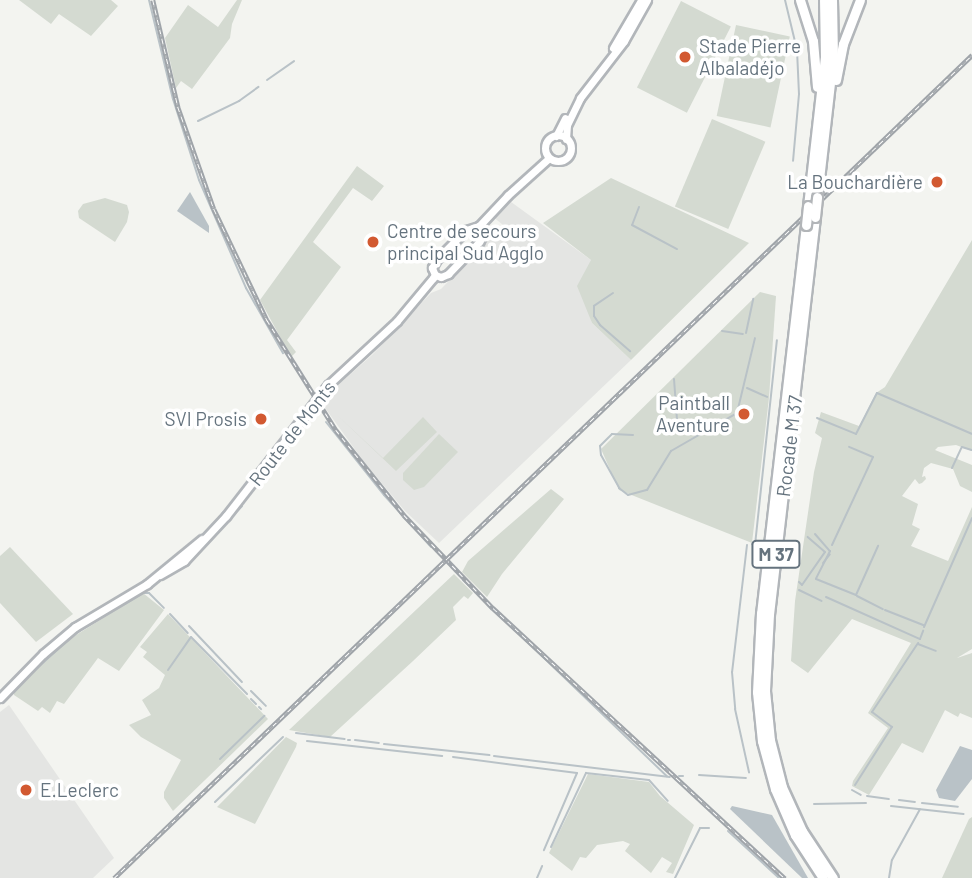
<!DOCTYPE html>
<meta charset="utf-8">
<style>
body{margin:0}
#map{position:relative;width:972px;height:878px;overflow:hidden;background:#f3f4f0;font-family:Barlow,sans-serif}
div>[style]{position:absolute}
.built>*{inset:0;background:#e4e5e3}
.green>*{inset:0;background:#d4dad1;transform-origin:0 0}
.water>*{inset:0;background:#b9c2c7}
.stream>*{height:2px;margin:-1px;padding:0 1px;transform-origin:1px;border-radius:1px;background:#b9c2c7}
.roads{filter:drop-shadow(2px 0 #b2b6ba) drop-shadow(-2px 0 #b2b6ba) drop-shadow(0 2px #b2b6ba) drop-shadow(0 -2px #b2b6ba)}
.secondary>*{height:7px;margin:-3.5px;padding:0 3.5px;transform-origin:3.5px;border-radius:3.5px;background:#fff}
.secondary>.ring{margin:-3.5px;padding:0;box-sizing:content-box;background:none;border:7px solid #fff;border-radius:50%}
.highway>*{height:9px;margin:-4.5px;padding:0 4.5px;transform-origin:4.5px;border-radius:4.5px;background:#fff}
.rail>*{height:4.5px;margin-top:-2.25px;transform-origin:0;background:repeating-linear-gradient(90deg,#fff 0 5px,#9fa4a9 0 10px);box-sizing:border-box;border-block:2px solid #9fa4a9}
.bridges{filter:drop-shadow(2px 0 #b2b5b8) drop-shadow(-2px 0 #b2b5b8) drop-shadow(0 2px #b2b5b8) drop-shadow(0 -2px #b2b5b8)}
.highway-bridge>*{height:9px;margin:-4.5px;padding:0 4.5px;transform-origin:4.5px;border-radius:4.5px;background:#fff}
.dots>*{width:19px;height:19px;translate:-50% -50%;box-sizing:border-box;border:4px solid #fff;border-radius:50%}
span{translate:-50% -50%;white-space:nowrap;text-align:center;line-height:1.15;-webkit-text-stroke:7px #fff;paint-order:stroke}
.shield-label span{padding:2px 5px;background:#fff;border:2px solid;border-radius:5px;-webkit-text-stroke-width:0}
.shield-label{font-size:18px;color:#65737e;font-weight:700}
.poi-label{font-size:19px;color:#65737e}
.left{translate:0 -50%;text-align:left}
.right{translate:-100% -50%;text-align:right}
.street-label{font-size:19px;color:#65737e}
</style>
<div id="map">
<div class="built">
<i style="clip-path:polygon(507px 199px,591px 260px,583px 294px,592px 323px,631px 360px,439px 543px,405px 511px,364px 462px,320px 401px,372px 355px,431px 293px,441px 289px,503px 225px,492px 216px)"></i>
<i style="clip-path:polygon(9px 705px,114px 858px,93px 878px,0 878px,0 712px)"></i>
</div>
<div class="green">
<i style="clip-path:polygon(19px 0,111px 0,118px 6px,91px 36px,59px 14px,51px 24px)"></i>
<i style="clip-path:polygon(237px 0,242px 0,232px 24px,230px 38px,192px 89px,181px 81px,176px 88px,165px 38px,188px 5px,218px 27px)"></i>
<i style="left:681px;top:1px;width:56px;height:97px;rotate:27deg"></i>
<i style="left:736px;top:25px;width:55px;height:93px;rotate:12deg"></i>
<i style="left:712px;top:119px;width:58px;height:95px;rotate:23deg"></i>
<i style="clip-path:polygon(357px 166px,384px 186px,372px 201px,353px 188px,313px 242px,341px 267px,287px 340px,296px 352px,291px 357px,260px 300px)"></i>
<i style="clip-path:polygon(611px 178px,749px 243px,631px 360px,592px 323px,577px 286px,591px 260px,543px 223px)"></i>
<i style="clip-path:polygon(105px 198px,127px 205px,129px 212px,127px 222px,115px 242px,79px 218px,78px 211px,83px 204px)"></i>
<i style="clip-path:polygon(972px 240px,972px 451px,956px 445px,938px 447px,935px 450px,972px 465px,972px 492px,960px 486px,953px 469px,931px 463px,924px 468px,922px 477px,925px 476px,926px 479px,922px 483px,919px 484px,915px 479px,902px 496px,918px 504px,912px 525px,920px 529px,911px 546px,948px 561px,972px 507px,972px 649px,957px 658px,972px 653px,972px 718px,960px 713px,958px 717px,945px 710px,923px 753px,902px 743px,869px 795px,852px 786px,853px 781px,888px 728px,868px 713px,911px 643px,852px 619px,808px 673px,791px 661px,795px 601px,814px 472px,822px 438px,815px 433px,821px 412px,859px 426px,876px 393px,885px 387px)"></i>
<i style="clip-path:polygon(760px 292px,776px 296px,769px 398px,752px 543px,619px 490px,601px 449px)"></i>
<i style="clip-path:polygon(336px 414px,383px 458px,423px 417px,437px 432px,396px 471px)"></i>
<i style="clip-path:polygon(439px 434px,458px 452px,424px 487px,414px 490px,403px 480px,403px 473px)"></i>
<i style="clip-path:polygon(551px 489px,564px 499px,502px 574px,487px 597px,462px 572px,468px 561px)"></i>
<i style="clip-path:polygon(10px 547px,73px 614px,36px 642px,0 603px,0 556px)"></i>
<i style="clip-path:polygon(454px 574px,473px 593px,468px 599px,464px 596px,453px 607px,456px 620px,413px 661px,330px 737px,289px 730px)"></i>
<i style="clip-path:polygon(143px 593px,164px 610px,119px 671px,98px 658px,64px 704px,57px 701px,50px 713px,42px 707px,38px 711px,14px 695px,14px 691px,65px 642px)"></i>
<i style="clip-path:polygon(168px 614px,268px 719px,173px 811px,164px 798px,164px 792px,181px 760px,141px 737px,129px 725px,151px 715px,142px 700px,159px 688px,165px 675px,143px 657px,147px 652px,140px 647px)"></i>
<i style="clip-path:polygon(286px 737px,297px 743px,296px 747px,255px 824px,217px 807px)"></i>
<i style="clip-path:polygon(588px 774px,649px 782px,660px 796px,694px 825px,673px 874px,666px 872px,672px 863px,662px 857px,651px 873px,625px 851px,630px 844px,623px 841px,597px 845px,586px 858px,580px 857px,572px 871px,549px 853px)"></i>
<i style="clip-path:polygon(972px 817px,972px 878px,942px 878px,969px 819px)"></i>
</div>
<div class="water">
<i style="clip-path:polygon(190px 192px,209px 226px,209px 233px,177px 211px)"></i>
<i style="clip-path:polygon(960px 746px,972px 750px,972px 779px,955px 801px,939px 798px,936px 790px)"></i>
<i style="clip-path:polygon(732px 806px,772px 815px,808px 878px,802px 878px,730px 809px)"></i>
</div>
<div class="stream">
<i style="left:149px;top:0;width:102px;rotate:76.4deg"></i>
<i style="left:173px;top:99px;width:85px;rotate:72.2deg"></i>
<i style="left:199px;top:180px;width:118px;rotate:66.5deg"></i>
<i style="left:246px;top:288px;width:75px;rotate:60.4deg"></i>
<i style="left:785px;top:0;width:51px;rotate:76.5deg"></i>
<i style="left:797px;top:50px;width:44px;rotate:87.4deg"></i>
<i style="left:799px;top:94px;width:67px;rotate:95.1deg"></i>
<i style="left:267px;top:80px;width:33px;rotate:-35deg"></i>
<i style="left:198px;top:121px;width:46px;rotate:-26deg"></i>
<i style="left:239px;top:101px;width:24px;rotate:-36deg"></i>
<i style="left:639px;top:207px;width:19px;rotate:111deg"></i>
<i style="left:632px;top:225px;width:51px;rotate:28.1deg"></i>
<i style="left:613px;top:293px;width:23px;rotate:146deg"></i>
<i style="left:594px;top:306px;width:10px;rotate:90deg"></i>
<i style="left:594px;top:316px;width:11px;rotate:56deg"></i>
<i style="left:600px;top:325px;width:40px;rotate:41deg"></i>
<i style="left:722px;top:331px;width:21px;rotate:8deg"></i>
<i style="left:746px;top:333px;width:35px;rotate:-78deg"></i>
<i style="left:674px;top:379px;width:54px;rotate:85.8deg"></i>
<i style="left:747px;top:388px;width:22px;rotate:24deg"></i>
<i style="left:817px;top:418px;width:42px;rotate:22.3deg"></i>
<i style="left:856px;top:434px;width:46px;rotate:-62.9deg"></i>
<i style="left:877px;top:393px;width:103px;rotate:23.3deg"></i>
<i style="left:326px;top:422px;width:93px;rotate:51.5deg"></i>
<i style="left:384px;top:495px;width:70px;rotate:47.9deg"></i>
<i style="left:633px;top:435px;width:21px;rotate:-177deg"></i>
<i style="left:612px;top:434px;width:17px;rotate:135deg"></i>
<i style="left:600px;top:446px;width:9px;rotate:84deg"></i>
<i style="left:601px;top:455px;width:38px;rotate:61deg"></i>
<i style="left:619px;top:488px;width:11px;rotate:38deg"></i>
<i style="left:628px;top:495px;width:20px;rotate:-15deg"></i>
<i style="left:647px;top:490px;width:46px;rotate:-58.4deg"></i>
<i style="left:671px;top:451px;width:76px;rotate:-29.9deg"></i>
<i style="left:737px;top:413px;width:77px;rotate:-76.5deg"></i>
<i style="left:952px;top:468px;width:23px;rotate:-65deg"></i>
<i style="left:962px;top:447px;width:10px;rotate:17deg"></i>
<i style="left:815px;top:534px;width:23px;rotate:49deg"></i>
<i style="left:830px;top:551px;width:31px;rotate:117deg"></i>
<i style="left:816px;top:579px;width:43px;rotate:21.8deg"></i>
<i style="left:856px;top:595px;width:54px;rotate:-65.8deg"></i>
<i style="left:752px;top:544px;width:3px;rotate:18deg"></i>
<i style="left:755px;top:545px;width:206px;rotate:-83.9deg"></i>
<i style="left:747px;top:545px;width:128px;rotate:96.7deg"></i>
<i style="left:732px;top:672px;width:37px;rotate:85deg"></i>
<i style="left:735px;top:709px;width:65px;rotate:77.5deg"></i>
<i style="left:832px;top:545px;width:97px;rotate:-65deg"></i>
<i style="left:873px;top:457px;width:26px;rotate:-157deg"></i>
<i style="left:199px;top:552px;width:63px;rotate:-46.9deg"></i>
<i style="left:823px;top:563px;width:11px;rotate:-52deg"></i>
<i style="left:463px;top:580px;width:283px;rotate:43.9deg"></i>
<i style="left:799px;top:582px;width:4px;rotate:45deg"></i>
<i style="left:802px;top:585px;width:40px;rotate:-55.1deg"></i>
<i style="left:825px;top:552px;width:23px;rotate:-139deg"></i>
<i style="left:799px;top:590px;width:25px;rotate:26deg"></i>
<i style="left:857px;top:596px;width:29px;rotate:27deg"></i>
<i style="left:826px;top:597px;width:103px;rotate:24.1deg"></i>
<i style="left:885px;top:610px;width:41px;rotate:21.5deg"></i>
<i style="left:170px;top:614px;width:26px;rotate:47deg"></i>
<i style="left:189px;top:626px;width:77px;rotate:46.6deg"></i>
<i style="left:924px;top:627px;width:119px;rotate:-66.2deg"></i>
<i style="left:920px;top:639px;width:9px;rotate:-69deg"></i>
<i style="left:918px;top:644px;width:19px;rotate:21deg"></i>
<i style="left:36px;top:669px;width:54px;rotate:-42deg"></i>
<i style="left:76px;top:633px;width:78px;rotate:-30.8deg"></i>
<i style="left:143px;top:593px;width:6px"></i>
<i style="left:149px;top:593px;width:21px;rotate:45deg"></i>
<i style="left:168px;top:670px;width:40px;rotate:-55.1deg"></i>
<i style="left:191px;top:637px;width:80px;rotate:45.5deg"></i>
<i style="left:251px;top:691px;width:21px;rotate:45deg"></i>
<i style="left:14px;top:692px;width:27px;rotate:-48deg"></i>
<i style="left:251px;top:699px;width:7px;rotate:45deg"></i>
<i style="left:259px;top:707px;width:3px;rotate:45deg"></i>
<i style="left:296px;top:733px;width:49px;rotate:7deg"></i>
<i style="left:348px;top:740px;width:2px"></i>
<i style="left:355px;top:740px;width:24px;rotate:7deg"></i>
<i style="left:307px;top:741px;width:136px;rotate:6.3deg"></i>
<i style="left:384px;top:744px;width:106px;rotate:6deg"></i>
<i style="left:494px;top:756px;width:177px;rotate:6.8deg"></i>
<i style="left:453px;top:757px;width:125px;rotate:7.4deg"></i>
<i style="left:577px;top:773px;width:84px;rotate:113.2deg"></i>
<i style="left:220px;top:759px;width:62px;rotate:-44.3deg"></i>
<i style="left:699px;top:775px;width:47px;rotate:3.7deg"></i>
<i style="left:679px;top:776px;width:4px"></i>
<i style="left:855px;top:785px;width:69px;rotate:-57.5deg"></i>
<i style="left:892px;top:727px;width:25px;rotate:-143deg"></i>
<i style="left:872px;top:712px;width:83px;rotate:-56.3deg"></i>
<i style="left:852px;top:790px;width:10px;rotate:29deg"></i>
<i style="left:867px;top:796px;width:22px;rotate:8deg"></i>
<i style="left:899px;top:800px;width:16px;rotate:7deg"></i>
<i style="left:215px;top:802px;width:94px;rotate:-43.7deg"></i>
<i style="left:922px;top:803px;width:36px;rotate:6deg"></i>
<i style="left:814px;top:804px;width:52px;rotate:-1.1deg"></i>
<i style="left:891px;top:806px;width:73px;rotate:6.3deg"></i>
<i style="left:728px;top:831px;width:69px;rotate:42.7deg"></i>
<i style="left:551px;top:847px;width:82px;rotate:-64.7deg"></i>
<i style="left:586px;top:773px;width:63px;rotate:6.3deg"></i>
<i style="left:649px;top:780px;width:28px;rotate:48deg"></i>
<i style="left:537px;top:878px;width:13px;rotate:-67deg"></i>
<i style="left:675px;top:878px;width:56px;rotate:-63.4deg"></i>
<i style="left:700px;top:828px;width:9px"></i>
<i style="left:889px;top:878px;width:18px;rotate:-81deg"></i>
<i style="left:892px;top:860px;width:58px;rotate:-61.2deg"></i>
</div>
<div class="roads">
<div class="secondary">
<i style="left:613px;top:48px;width:56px;rotate:-59.7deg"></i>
<i class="ring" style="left:545px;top:135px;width:19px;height:19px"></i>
<i style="left:556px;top:136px;width:20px;rotate:-63deg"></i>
<i style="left:566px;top:139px;width:14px;rotate:-86deg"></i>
<i style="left:567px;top:125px;width:30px;rotate:-64deg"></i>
<i style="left:580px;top:98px;width:72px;rotate:-52.3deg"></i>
<i style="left:624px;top:41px;width:47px;rotate:-60.7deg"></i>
<i style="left:435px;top:275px;width:6px;rotate:18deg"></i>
<i style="left:441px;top:277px;width:8px;rotate:-23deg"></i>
<i style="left:448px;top:274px;width:45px;rotate:-45.9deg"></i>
<i style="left:479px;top:242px;width:8px;rotate:-60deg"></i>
<i style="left:483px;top:235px;width:10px;rotate:-114deg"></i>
<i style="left:160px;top:575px;width:28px;rotate:-30deg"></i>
<i style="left:184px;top:561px;width:62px;rotate:-47deg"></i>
<i style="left:226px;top:516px;width:166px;rotate:-52.1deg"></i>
<i style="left:328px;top:385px;width:94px;rotate:-42.8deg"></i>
<i style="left:397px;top:321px;width:56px;rotate:-50.1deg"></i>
<i style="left:433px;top:278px;width:4px;rotate:-56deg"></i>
<i style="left:435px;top:275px;width:8px;rotate:-113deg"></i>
<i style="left:432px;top:268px;width:10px;rotate:-61deg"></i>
<i style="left:437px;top:259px;width:41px;rotate:-45deg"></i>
<i style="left:466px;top:230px;width:14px;rotate:-17deg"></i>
<i style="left:479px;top:226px;width:42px;rotate:-46.9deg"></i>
<i style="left:508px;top:195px;width:55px;rotate:-42.1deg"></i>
<i style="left:0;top:698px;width:62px;rotate:-45.7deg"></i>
<i style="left:43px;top:654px;width:42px;rotate:-40.2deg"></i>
<i style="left:75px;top:627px;width:84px;rotate:-30.8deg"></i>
<i style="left:147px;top:584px;width:71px;rotate:-39.3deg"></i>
</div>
<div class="highway">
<i style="left:800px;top:0;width:43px;rotate:72.4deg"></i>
<i style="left:813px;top:41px;width:46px;rotate:85deg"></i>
<i style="left:836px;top:80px;width:37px;rotate:-79deg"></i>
<i style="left:843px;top:44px;width:47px;rotate:-68.9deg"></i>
<i style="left:817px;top:197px;width:141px;rotate:-83.5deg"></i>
<i style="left:833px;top:57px;width:57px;rotate:-91deg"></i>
<i style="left:808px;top:206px;width:151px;rotate:-83.5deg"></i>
<i style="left:825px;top:56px;width:56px;rotate:-91deg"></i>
<i style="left:815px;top:217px;width:400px;rotate:96.6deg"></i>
<i style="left:769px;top:614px;width:77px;rotate:93deg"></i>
<i style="left:765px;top:691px;width:49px;rotate:84.2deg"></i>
<i style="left:770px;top:740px;width:49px;rotate:75.7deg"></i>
<i style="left:782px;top:787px;width:48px;rotate:65.6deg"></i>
<i style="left:802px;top:831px;width:56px;rotate:56.6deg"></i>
<i style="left:806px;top:225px;width:391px;rotate:96.6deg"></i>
<i style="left:761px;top:613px;width:79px;rotate:92.9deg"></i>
<i style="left:757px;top:692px;width:49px;rotate:84.2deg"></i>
<i style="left:762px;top:741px;width:50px;rotate:74.8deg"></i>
<i style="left:775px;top:789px;width:50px;rotate:66.5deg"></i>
<i style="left:795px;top:835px;width:51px;rotate:56.9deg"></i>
</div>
</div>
<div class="rail">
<i style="left:153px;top:0;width:110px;rotate:76.8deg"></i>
<i style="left:178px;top:107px;width:108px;rotate:70.6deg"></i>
<i style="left:214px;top:209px;width:123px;rotate:64.5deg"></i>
<i style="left:267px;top:320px;width:130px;rotate:57.9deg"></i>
<i style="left:336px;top:430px;width:109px;rotate:51.3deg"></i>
<i style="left:404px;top:515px;width:129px;rotate:46.3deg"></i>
<i style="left:493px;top:608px;width:398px;rotate:42.8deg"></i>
<i style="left:114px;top:878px;width:1189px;rotate:-43.81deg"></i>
</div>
<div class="bridges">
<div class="highway-bridge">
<i style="left:815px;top:217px;width:20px;rotate:-84deg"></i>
<i style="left:806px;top:225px;width:19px;rotate:-84deg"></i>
</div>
</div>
<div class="dots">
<i style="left:685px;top:57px;background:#d25931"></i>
<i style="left:937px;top:182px;background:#d25931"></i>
<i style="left:373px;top:242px;background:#d25931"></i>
<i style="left:744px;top:414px;background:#d25931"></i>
<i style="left:261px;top:419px;background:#d25931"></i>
<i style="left:26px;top:790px;background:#d25931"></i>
</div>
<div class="shield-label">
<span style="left:776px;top:554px">M 37</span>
</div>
<div class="poi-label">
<span class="left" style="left:699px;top:57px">Stade Pierre<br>Albaladéjo</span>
<span class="right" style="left:923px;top:182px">La Bouchardière</span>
<span class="left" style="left:387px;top:242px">Centre de secours<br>principal Sud Agglo</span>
<span class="right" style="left:730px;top:414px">Paintball<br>Aventure</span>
<span class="right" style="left:247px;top:419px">SVI Prosis</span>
<span class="left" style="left:40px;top:790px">E.Leclerc</span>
</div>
<div class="street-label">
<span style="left:292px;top:433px;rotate:-52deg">Route de Monts</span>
<span style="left:789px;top:446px;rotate:-83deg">Rocade M 37</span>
</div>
</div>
